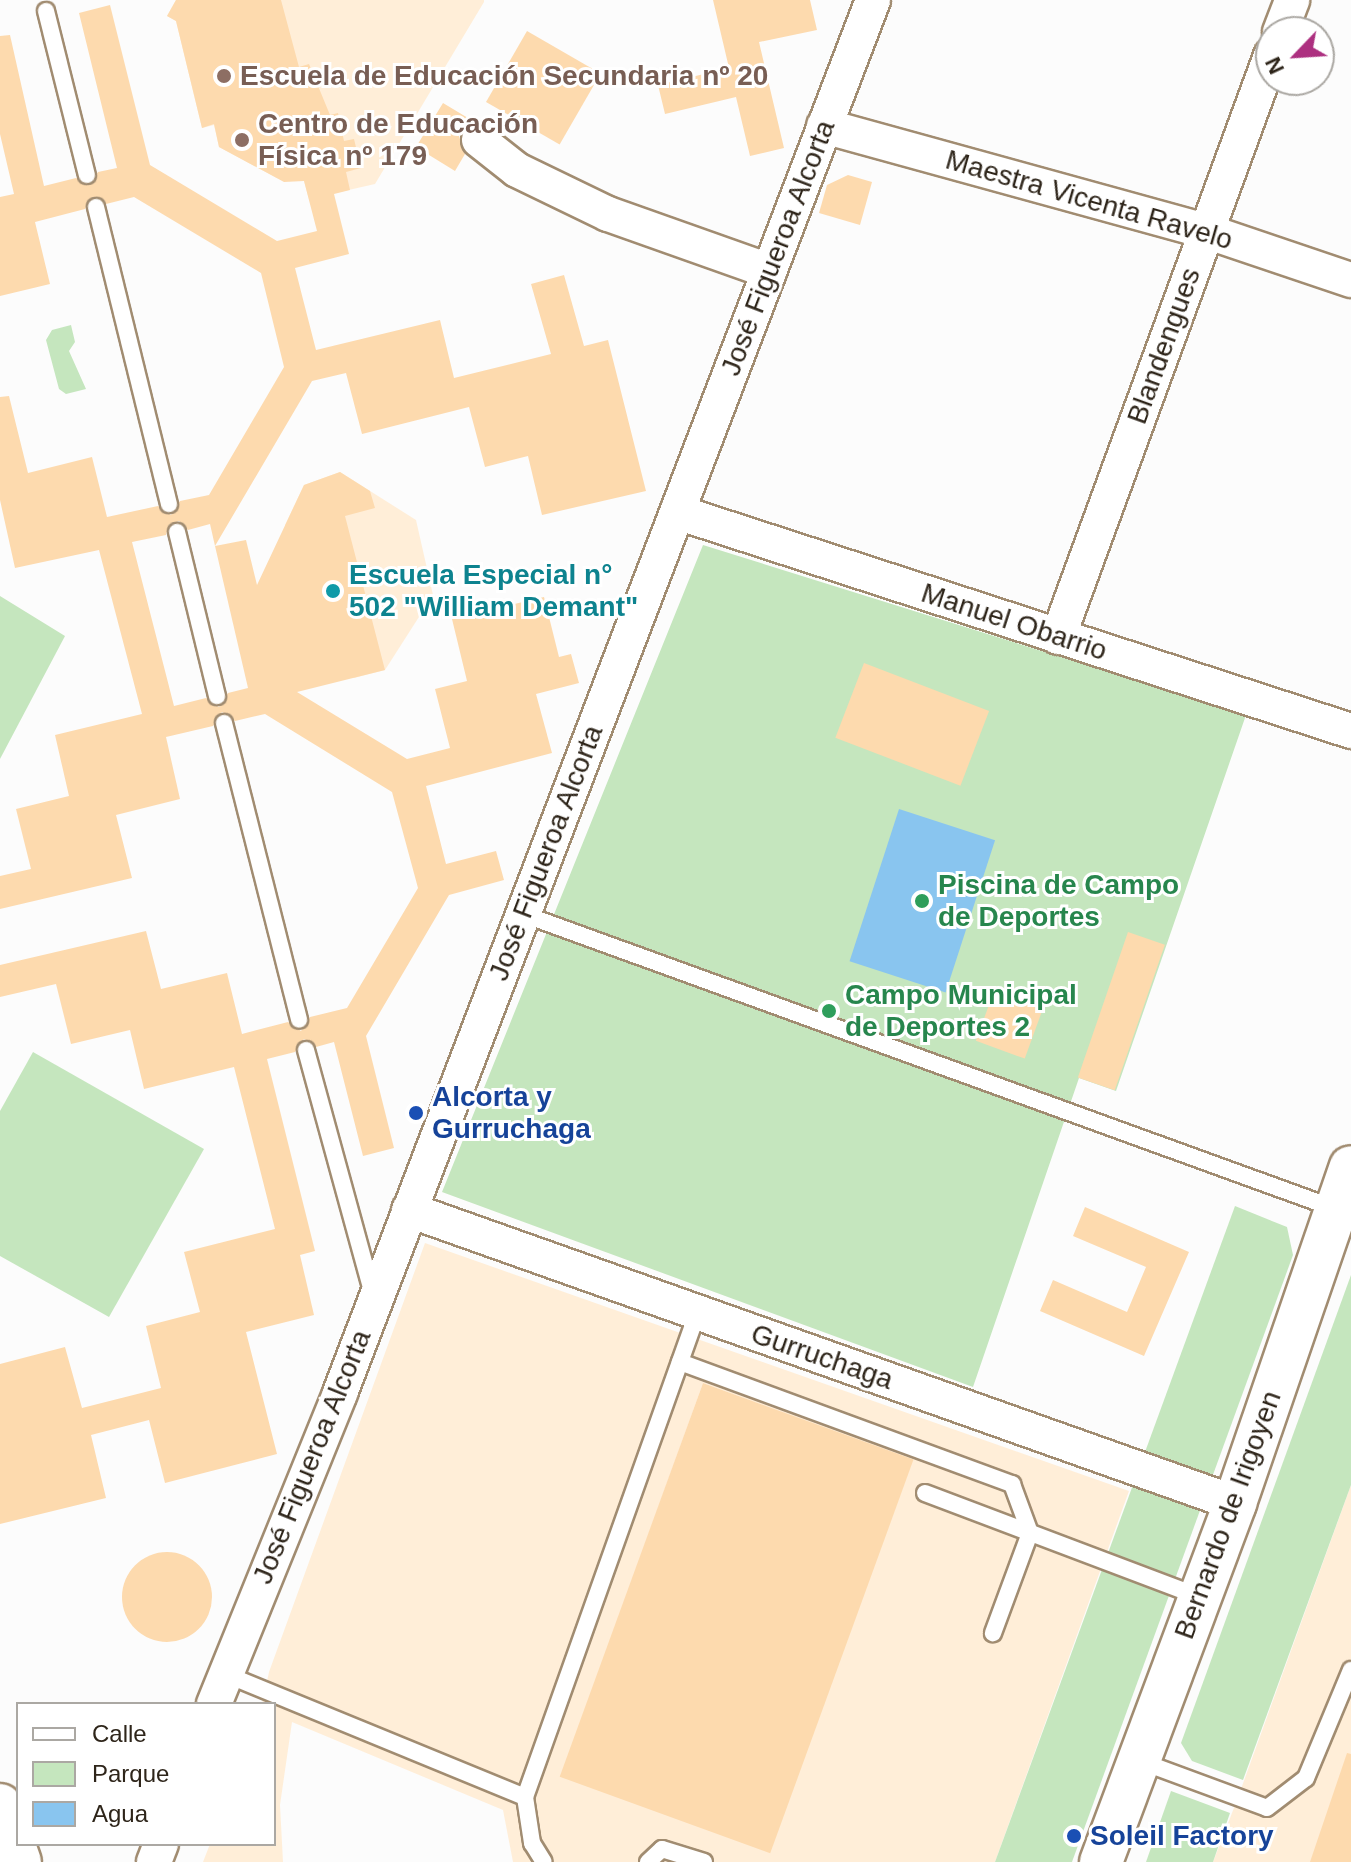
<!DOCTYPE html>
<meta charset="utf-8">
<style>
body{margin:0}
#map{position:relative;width:1351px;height:1862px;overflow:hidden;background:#fcfcfc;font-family:Arial,sans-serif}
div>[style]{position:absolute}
.built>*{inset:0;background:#ffeed8}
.green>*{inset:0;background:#c5e6be}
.water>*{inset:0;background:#89c5ef;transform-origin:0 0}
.building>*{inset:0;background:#fddaae;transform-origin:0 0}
.round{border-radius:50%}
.roads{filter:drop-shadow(2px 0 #a18c71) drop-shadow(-2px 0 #a18c71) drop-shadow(0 2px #a18c71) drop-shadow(0 -2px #a18c71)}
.service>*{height:16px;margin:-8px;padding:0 8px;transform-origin:8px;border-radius:8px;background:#fff}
.minor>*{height:34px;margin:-17px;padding:0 17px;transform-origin:17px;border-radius:17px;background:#fff}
.tertiary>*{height:42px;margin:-21px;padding:0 21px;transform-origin:21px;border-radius:21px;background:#fff}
.dots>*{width:22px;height:22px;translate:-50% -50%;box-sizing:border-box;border:4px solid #fff;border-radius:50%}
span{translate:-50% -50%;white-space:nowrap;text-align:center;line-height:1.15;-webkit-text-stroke:6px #fff;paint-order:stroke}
.education-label{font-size:28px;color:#785e54;font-weight:700}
.left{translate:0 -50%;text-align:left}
.street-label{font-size:28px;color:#2e251a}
.culture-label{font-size:28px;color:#0d838f;font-weight:700}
.leisure-label{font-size:28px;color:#27864d;font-weight:700}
.transit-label{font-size:28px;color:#164399;font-weight:700}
.legend{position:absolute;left:16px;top:1702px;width:260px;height:144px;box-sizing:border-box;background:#fff;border:2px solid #aba8a3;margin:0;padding:10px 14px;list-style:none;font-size:24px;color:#2e251a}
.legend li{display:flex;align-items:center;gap:16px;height:40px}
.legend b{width:40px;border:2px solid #aba8a3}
.north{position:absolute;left:1255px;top:16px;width:80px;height:80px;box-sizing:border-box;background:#fff;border:2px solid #aba8a3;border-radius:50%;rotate:245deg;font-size:22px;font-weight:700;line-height:32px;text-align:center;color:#2e251a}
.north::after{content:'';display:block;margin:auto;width:28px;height:36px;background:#ad3080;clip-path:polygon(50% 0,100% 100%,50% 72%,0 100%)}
</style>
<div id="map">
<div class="built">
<i style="clip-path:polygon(176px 0,484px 0,484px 2px,375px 184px,309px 199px,304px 181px,277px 178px,219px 147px,214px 125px,202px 128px,176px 21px,167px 16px)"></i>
<i style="clip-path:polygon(340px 472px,416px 520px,433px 595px,385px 670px,354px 678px,317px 657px,285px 525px,304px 485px)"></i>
<i style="clip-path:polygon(evenodd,425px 1243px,1129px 1491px,995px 1862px,513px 1862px,503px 1810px,292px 1722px,280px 1805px,283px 1862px,203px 1862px,210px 1844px,274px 1844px,274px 1704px,262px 1704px,269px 1672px,425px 1243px,703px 1383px,912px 1460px,561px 1777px,703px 1383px)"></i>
<i style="clip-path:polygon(1351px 1485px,1351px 1862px,1213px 1862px,1237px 1800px)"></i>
</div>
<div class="green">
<i style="clip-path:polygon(71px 325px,75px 342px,69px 351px,86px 389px,66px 394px,59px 389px,46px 340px,52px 330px)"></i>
<i style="clip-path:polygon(703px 545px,1246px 715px,1116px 1091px,1079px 1078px,973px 1387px,442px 1192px)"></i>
<i style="clip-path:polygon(0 596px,65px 636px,0 759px)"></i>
<i style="clip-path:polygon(33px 1052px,204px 1149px,109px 1317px,0 1256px,0 1111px)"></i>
<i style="clip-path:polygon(1235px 1206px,1287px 1227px,1293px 1255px,1072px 1862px,995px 1862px)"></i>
<i style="clip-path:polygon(1351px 1275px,1351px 1485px,1243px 1780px,1192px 1761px,1181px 1743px)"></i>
<i style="clip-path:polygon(1171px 1791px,1230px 1813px,1213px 1862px,1146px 1862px)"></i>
</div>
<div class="water">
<i style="left:899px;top:809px;width:101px;height:160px;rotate:18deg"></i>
</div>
<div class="building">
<i style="clip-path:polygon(176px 0,281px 0,299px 67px,309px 64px,330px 115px,338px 113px,344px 141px,354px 139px,361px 168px,346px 172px,350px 190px,334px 194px,349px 254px,295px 268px,316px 350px,440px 320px,454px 378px,551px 354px,531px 284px,564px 275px,584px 346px,608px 340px,646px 491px,542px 515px,528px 456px,485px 467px,469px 407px,362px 434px,346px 373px,312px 381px,215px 546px,210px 524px,188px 530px,179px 521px,169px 525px,166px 535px,132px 542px,174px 706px,206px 698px,219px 707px,228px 693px,248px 688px,215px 546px,246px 540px,257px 585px,304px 485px,340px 472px,370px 491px,375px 508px,345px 516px,385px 670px,297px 692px,407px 759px,450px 748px,435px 689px,467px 681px,452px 619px,544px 597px,559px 657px,571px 654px,579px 683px,536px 694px,552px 753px,426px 786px,446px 864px,496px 851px,504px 880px,449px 895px,366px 1036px,394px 1148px,363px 1156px,334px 1042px,316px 1047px,304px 1039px,295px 1052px,267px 1059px,315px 1251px,300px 1255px,314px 1315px,246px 1332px,277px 1454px,165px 1483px,149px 1420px,91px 1435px,106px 1498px,0 1524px,0 1364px,65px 1347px,82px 1408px,161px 1388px,146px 1326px,200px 1312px,184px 1252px,275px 1229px,234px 1067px,144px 1089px,130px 1030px,71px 1044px,56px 984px,0 997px,0 965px,146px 931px,161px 989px,227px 973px,242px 1034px,288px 1022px,301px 1031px,310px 1017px,347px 1008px,418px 888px,392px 792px,265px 714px,235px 721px,222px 712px,213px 726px,166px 737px,180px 799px,116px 815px,132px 878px,0 909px,0 876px,31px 869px,16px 809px,69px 796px,55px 735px,142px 714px,99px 550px,15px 568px,0 500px,0 397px,9px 396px,28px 473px,92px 457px,107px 517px,158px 506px,171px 515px,180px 501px,209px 495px,284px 367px,261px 273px,134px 197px,106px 204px,93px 197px,85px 209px,35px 222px,50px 284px,0 296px,0 197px,14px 194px,0 134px,0 36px,10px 35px,44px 186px,76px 178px,90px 185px,98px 172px,117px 168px,79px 13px,110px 5px,150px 165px,277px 241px,317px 231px,304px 181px,284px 182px,219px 147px,214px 124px,202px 128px,176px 21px,167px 16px)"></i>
<i style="clip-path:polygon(713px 0,810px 0,817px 30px,759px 42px,784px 148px,750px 156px,736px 97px,665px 114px,658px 85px,729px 68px)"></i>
<i style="left:527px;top:31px;width:85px;height:82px;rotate:30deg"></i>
<i style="clip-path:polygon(443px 103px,473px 121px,459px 136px,465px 154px,455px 171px,416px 147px)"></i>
<i style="clip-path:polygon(848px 175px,872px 182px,860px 225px,819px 213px,827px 185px)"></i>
<i style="left:864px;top:663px;width:134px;height:80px;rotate:21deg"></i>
<i style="left:1128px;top:932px;width:39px;height:154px;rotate:19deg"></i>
<i style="left:994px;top:991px;width:52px;height:53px;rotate:20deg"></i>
<i style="clip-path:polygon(1085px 1207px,1189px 1252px,1144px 1356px,1040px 1311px,1053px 1280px,1127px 1312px,1146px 1267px,1073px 1236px)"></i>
<i style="left:703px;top:1383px;width:224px;height:419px;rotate:20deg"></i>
<i class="round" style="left:122px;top:1552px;width:90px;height:90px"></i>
<i style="clip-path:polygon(1347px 1753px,1351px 1754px,1351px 1862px,1310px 1862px)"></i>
</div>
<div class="roads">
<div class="service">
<i style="left:46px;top:11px;width:169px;rotate:76deg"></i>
<i style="left:96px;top:207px;width:306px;rotate:76.2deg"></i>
<i style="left:177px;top:532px;width:169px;rotate:76.3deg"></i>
<i style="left:224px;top:723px;width:306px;rotate:75.8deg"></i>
<i style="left:523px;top:914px;width:865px;rotate:19.94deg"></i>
<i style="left:306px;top:1050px;width:254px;rotate:74.7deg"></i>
<i style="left:680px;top:1362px;width:354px;rotate:20.2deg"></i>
<i style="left:1012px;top:1484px;width:52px;rotate:69.8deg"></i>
<i style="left:1030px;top:1533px;width:107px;rotate:110.3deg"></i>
<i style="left:925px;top:1493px;width:292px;rotate:20.7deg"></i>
<i style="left:225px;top:1674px;width:324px;rotate:22.3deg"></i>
<i style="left:525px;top:1797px;width:47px;rotate:81.3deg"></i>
<i style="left:532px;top:1843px;width:22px;rotate:58deg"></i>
<i style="left:1140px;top:1761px;width:135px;rotate:20.3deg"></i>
<i style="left:1267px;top:1808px;width:49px;rotate:-37.6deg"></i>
<i style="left:1306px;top:1778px;width:117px;rotate:-67.4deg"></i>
<i style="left:525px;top:1797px;width:513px;rotate:-70.4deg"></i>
<i style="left:648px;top:1862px;width:19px;rotate:-43deg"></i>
<i style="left:662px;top:1849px;width:44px;rotate:17.2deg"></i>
</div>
<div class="minor">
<i style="left:1280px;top:32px;width:34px;rotate:-69deg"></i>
<i style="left:824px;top:126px;width:396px;rotate:15.4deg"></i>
<i style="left:1206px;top:231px;width:153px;rotate:18.7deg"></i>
<i style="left:479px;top:140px;width:48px;rotate:38.3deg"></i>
<i style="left:517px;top:170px;width:101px;rotate:25.8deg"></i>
<i style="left:608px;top:214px;width:171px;rotate:19.5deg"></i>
<i style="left:677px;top:512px;width:709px;rotate:18deg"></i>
<i style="left:1058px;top:637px;width:619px;rotate:-69.87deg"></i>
<i style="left:409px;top:1210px;width:876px;rotate:19.53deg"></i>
<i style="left:214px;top:1704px;width:336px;rotate:-67.9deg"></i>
<i style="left:340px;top:1393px;width:1491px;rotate:-69.06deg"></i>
<i style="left:154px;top:1862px;width:19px;rotate:-69deg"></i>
</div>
<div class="tertiary">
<i style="left:0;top:1805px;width:60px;rotate:70.7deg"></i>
<i style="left:1101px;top:1862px;width:383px;rotate:-69.5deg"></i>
<i style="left:1235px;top:1503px;width:355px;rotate:-71deg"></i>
</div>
</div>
<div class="dots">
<i style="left:224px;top:76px;background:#8d6e63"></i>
<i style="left:242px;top:140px;background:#8d6e63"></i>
<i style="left:333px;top:591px;background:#0f9aa8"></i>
<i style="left:922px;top:901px;background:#2e9e5b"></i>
<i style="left:829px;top:1011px;background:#2e9e5b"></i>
<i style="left:416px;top:1113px;background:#1a4fb4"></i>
<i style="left:1074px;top:1836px;background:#1a4fb4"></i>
</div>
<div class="education-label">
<span class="left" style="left:240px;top:76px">Escuela de Educación Secundaria nº 20</span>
<span class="left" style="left:258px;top:140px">Centro de Educación<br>Física nº 179</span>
</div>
<div class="street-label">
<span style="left:1089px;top:200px;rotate:16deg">Maestra Vicenta Ravelo</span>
<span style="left:778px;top:248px;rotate:-69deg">José Figueroa Alcorta</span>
<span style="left:1164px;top:346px;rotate:-70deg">Blandengues</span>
<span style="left:1014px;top:622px;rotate:18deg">Manuel Obarrio</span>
<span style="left:546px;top:853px;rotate:-69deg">José Figueroa Alcorta</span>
<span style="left:822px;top:1357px;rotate:19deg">Gurruchaga</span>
<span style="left:312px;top:1457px;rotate:-68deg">José Figueroa Alcorta</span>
<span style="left:1228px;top:1515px;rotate:-70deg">Bernardo de Irigoyen</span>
</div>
<div class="culture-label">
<span class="left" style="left:349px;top:591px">Escuela Especial n°<br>502 "William Demant"</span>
</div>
<div class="leisure-label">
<span class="left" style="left:938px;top:901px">Piscina de Campo<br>de Deportes</span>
<span class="left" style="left:845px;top:1011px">Campo Municipal<br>de Deportes 2</span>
</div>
<div class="transit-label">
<span class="left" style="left:432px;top:1113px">Alcorta y<br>Gurruchaga</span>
<span class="left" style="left:1090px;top:1836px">Soleil Factory</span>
</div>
<ul class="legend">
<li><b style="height:10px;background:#fff"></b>Calle</li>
<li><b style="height:22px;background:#c5e6be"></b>Parque</li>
<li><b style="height:22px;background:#89c5ef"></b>Agua</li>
</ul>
<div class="north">N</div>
</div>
